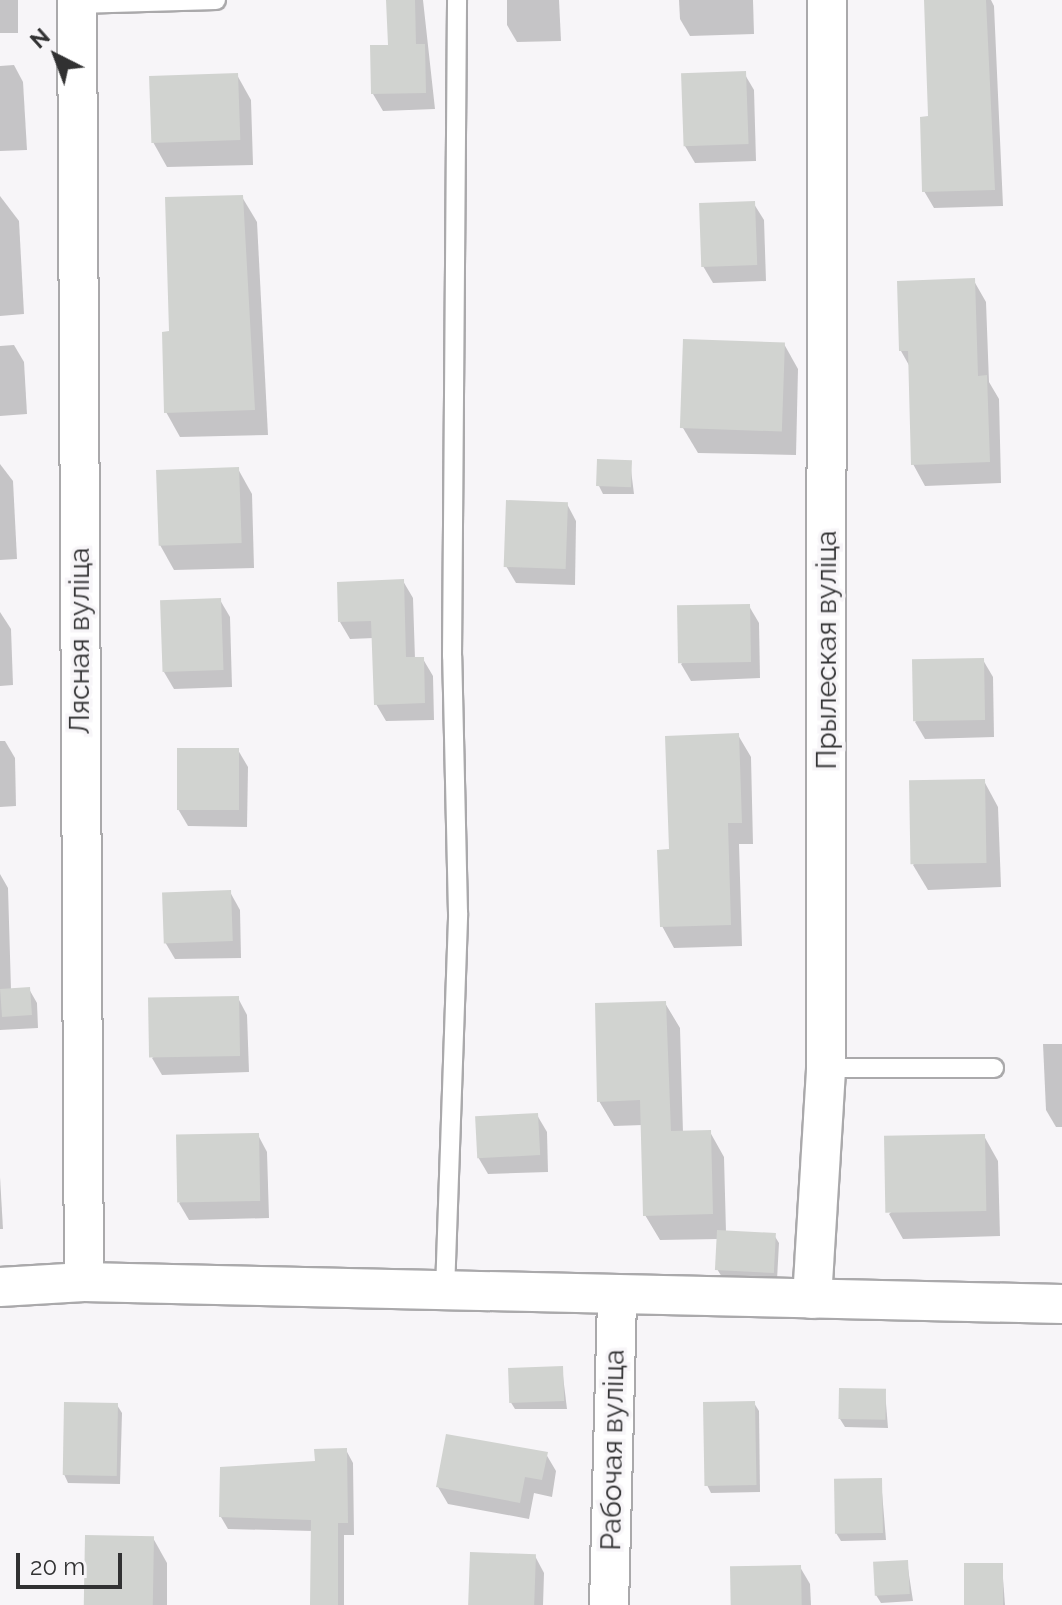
<!DOCTYPE html>
<meta charset="utf-8">
<style>
body{margin:0}
#map{position:relative;width:1062px;height:1605px;overflow:hidden;background:#f7f5f8;font-family:Raleway,sans-serif}
div>[style]{position:absolute}
.shadow>*{inset:0;background:#0003;transform-origin:0 0}
.building>*{inset:0;background:#d1d3d0;transform-origin:0 0}
.roads{filter:drop-shadow(2px 0 #aaa9ab) drop-shadow(-2px 0 #aaa9ab) drop-shadow(0 2px #aaa9ab) drop-shadow(0 -2px #aaa9ab)}
.service>*{height:18px;margin:-9px;padding:0 9px;transform-origin:9px;border-radius:9px;background:#fff}
.minor>*{height:38px;margin:-19px;padding:0 19px;transform-origin:19px;border-radius:19px;background:#fff}
span{translate:-50% -50%;white-space:nowrap;text-align:center;line-height:1.15;-webkit-text-stroke:7px #f7f5f8;paint-order:stroke}
.street-label{font-size:28px;color:#313132}
.north{position:absolute;left:16px;top:16px;width:80px;height:80px;-webkit-text-stroke:6px #f7f5f8;paint-order:stroke;rotate:318deg;font-size:22px;font-weight:700;line-height:32px;text-align:center;color:#313132}
.north::after{content:'';display:block;margin:auto;width:28px;height:36px;background:#313132;clip-path:polygon(50% 0,100% 100%,50% 72%,0 100%)}
.scale{position:absolute;left:16px;top:1553px;width:106px;height:36px;box-sizing:border-box;border:4px solid #313132;border-top:0;padding-left:10px;font-size:24px;line-height:28px;white-space:nowrap;color:#313132;-webkit-text-stroke:6px #f7f5f8;paint-order:stroke}
</style>
<div id="map">
<div class="shadow">
<i style="left:0;top:0;width:18px;height:33px"></i>
<i style="clip-path:polygon(389px 0,423px 0,435px 109px,383px 111px,373px 94px,390px 47px)"></i>
<i style="clip-path:polygon(507px 0,559px 0,561px 41px,517px 42px,507px 25px)"></i>
<i style="clip-path:polygon(679px 0,753px 0,754px 34px,690px 36px,680px 19px)"></i>
<i style="clip-path:polygon(926px 0,991px 0,994px 6px,1003px 206px,934px 208px,924px 191px,930px 118px)"></i>
<i style="clip-path:polygon(14px 65px,23px 82px,27px 150px,0 151px,0 66px)"></i>
<i style="clip-path:polygon(744px 73px,754px 90px,756px 161px,695px 163px,685px 146px)"></i>
<i style="clip-path:polygon(237px 75px,251px 100px,253px 165px,167px 167px,153px 142px)"></i>
<i style="clip-path:polygon(0 196px,19px 221px,24px 314px,0 316px)"></i>
<i style="clip-path:polygon(242px 197px,257px 222px,268px 435px,180px 437px,166px 412px,171px 333px)"></i>
<i style="clip-path:polygon(754px 204px,764px 220px,766px 281px,713px 283px,703px 266px)"></i>
<i style="clip-path:polygon(974px 281px,986px 302px,989px 382px,999px 399px,1001px 483px,925px 486px,913px 464px,910px 367px,901px 351px)"></i>
<i style="clip-path:polygon(784px 344px,798px 369px,796px 455px,698px 453px,683px 428px)"></i>
<i style="clip-path:polygon(14px 345px,24px 362px,27px 414px,0 416px,0 346px)"></i>
<i style="clip-path:polygon(630px 462px,634px 494px,603px 494px,599px 486px)"></i>
<i style="clip-path:polygon(0 464px,13px 481px,17px 559px,0 560px)"></i>
<i style="clip-path:polygon(238px 469px,252px 494px,254px 568px,174px 570px,160px 545px)"></i>
<i style="clip-path:polygon(567px 504px,576px 521px,575px 585px,516px 583px,506px 566px)"></i>
<i style="clip-path:polygon(403px 581px,413px 598px,415px 659px,423px 659px,433px 676px,434px 720px,386px 721px,376px 704px,374px 638px,350px 639px,340px 622px)"></i>
<i style="clip-path:polygon(220px 600px,230px 617px,232px 687px,174px 689px,164px 672px)"></i>
<i style="clip-path:polygon(749px 606px,759px 623px,760px 678px,691px 681px,681px 664px)"></i>
<i style="clip-path:polygon(0 612px,11px 629px,13px 685px,0 686px)"></i>
<i style="clip-path:polygon(983px 660px,993px 677px,994px 737px,925px 739px,915px 722px)"></i>
<i style="clip-path:polygon(738px 735px,751px 757px,753px 844px,739px 844px,742px 946px,674px 948px,662px 926px,671px 851px)"></i>
<i style="clip-path:polygon(0 741px,5px 741px,15px 758px,16px 806px,0 807px)"></i>
<i style="clip-path:polygon(238px 750px,248px 767px,247px 827px,188px 826px,178px 809px)"></i>
<i style="clip-path:polygon(984px 781px,998px 807px,1001px 887px,928px 890px,913px 865px)"></i>
<i style="clip-path:polygon(0 874px,8px 888px,11px 990px,29px 989px,37px 1003px,38px 1028px,0 1030px)"></i>
<i style="clip-path:polygon(230px 892px,240px 910px,241px 958px,175px 959px,165px 942px)"></i>
<i style="clip-path:polygon(238px 998px,247px 1015px,249px 1072px,162px 1075px,152px 1058px)"></i>
<i style="clip-path:polygon(665px 1003px,680px 1028px,683px 1133px,710px 1132px,724px 1157px,726px 1232px,774px 1235px,779px 1243px,777px 1280px,722px 1277px,717px 1269px,719px 1239px,660px 1240px,645px 1215px,643px 1125px,614px 1126px,599px 1101px)"></i>
<i style="clip-path:polygon(1043px 1044px,1062px 1044px,1062px 1127px,1056px 1127px,1046px 1110px)"></i>
<i style="clip-path:polygon(537px 1115px,547px 1132px,548px 1172px,488px 1174px,478px 1157px)"></i>
<i style="clip-path:polygon(258px 1135px,267px 1152px,269px 1218px,189px 1220px,179px 1203px)"></i>
<i style="clip-path:polygon(984px 1136px,998px 1161px,1000px 1236px,903px 1239px,889px 1214px)"></i>
<i style="clip-path:polygon(0 1177px,3px 1229px,0 1229px)"></i>
<i style="clip-path:polygon(562px 1368px,567px 1409px,515px 1409px,510px 1401px)"></i>
<i style="clip-path:polygon(885px 1391px,888px 1428px,845px 1427px,840px 1419px)"></i>
<i style="clip-path:polygon(754px 1403px,759px 1411px,760px 1492px,711px 1493px,707px 1485px)"></i>
<i style="clip-path:polygon(117px 1405px,122px 1413px,120px 1484px,68px 1483px,64px 1474px)"></i>
<i style="clip-path:polygon(346px 1450px,353px 1463px,354px 1535px,344px 1535px,344px 1605px,312px 1605px,313px 1531px,228px 1529px,221px 1517px)"></i>
<i style="clip-path:polygon(546px 1454px,556px 1471px,552px 1497px,534px 1493px,529px 1519px,448px 1504px,438px 1487px)"></i>
<i style="clip-path:polygon(881px 1480px,886px 1540px,841px 1541px,836px 1533px)"></i>
<i style="clip-path:polygon(153px 1538px,167px 1563px,167px 1605px,86px 1605px)"></i>
<i style="clip-path:polygon(535px 1556px,544px 1573px,543px 1605px,470px 1605px)"></i>
<i style="clip-path:polygon(907px 1562px,913px 1601px,881px 1603px,876px 1595px)"></i>
<i style="clip-path:polygon(1002px 1565px,1005px 1605px,964px 1605px)"></i>
<i style="clip-path:polygon(800px 1567px,810px 1584px,811px 1605px,733px 1605px)"></i>
</div>
<div class="building">
<i style="clip-path:polygon(386px 0,415px 0,416px 44px,425px 44px,426px 93px,371px 94px,370px 45px,388px 45px)"></i>
<i style="clip-path:polygon(924px 0,986px 0,995px 190px,922px 192px,920px 117px,928px 116px)"></i>
<i style="left:746px;top:71px;width:73px;height:65px;rotate:88deg"></i>
<i style="left:238px;top:73px;width:67px;height:89px;rotate:88deg"></i>
<i style="clip-path:polygon(243px 195px,255px 410px,164px 413px,162px 332px,169px 331px,165px 197px)"></i>
<i style="left:755px;top:201px;width:64px;height:56px;rotate:88deg"></i>
<i style="clip-path:polygon(975px 278px,978px 376px,987px 375px,990px 462px,911px 465px,908px 351px,899px 351px,897px 281px)"></i>
<i style="left:683px;top:339px;width:102px;height:89px;rotate:2deg"></i>
<i style="left:597px;top:459px;width:35px;height:27px;rotate:2deg"></i>
<i style="left:239px;top:467px;width:76px;height:83px;rotate:88deg"></i>
<i style="left:506px;top:500px;width:62px;height:67px;rotate:2deg"></i>
<i style="clip-path:polygon(404px 579px,406px 657px,424px 657px,425px 703px,374px 705px,371px 621px,338px 622px,337px 582px)"></i>
<i style="left:221px;top:598px;width:72px;height:61px;rotate:88deg"></i>
<i style="left:750px;top:604px;width:58px;height:73px;rotate:89deg"></i>
<i style="left:984px;top:658px;width:62px;height:72px;rotate:89deg"></i>
<i style="clip-path:polygon(739px 733px,742px 823px,728px 823px,731px 925px,660px 927px,657px 850px,669px 849px,665px 736px)"></i>
<i style="left:177px;top:748px;width:62px;height:62px"></i>
<i style="left:985px;top:779px;width:84px;height:76px;rotate:89deg"></i>
<i style="left:231px;top:890px;width:51px;height:69px;rotate:88deg"></i>
<i style="left:30px;top:987px;width:28px;height:30px;rotate:86deg"></i>
<i style="left:239px;top:996px;width:60px;height:91px;rotate:89deg"></i>
<i style="clip-path:polygon(666px 1001px,671px 1131px,711px 1130px,713px 1214px,643px 1216px,640px 1100px,597px 1102px,595px 1003px)"></i>
<i style="left:538px;top:1113px;width:42px;height:63px;rotate:87deg"></i>
<i style="left:259px;top:1133px;width:68px;height:83px;rotate:89deg"></i>
<i style="left:985px;top:1134px;width:77px;height:101px;rotate:89deg"></i>
<i style="left:717px;top:1230px;width:59px;height:40px;rotate:3deg"></i>
<i style="left:563px;top:1366px;width:35px;height:55px;rotate:88deg"></i>
<i style="left:839px;top:1388px;width:47px;height:31px;rotate:1deg"></i>
<i style="left:755px;top:1401px;width:84px;height:52px;rotate:89deg"></i>
<i style="left:64px;top:1402px;width:54px;height:73px;rotate:1deg"></i>
<i style="clip-path:polygon(446px 1434px,548px 1452px,542px 1480px,525px 1477px,520px 1503px,436px 1487px)"></i>
<i style="clip-path:polygon(347px 1448px,348px 1523px,338px 1523px,338px 1605px,310px 1605px,311px 1520px,219px 1517px,220px 1467px,315px 1461px,314px 1449px)"></i>
<i style="left:882px;top:1478px;width:55px;height:48px;rotate:89deg"></i>
<i style="left:85px;top:1535px;width:69px;height:70px;rotate:1deg"></i>
<i style="left:470px;top:1552px;width:66px;height:53px;rotate:2deg"></i>
<i style="left:908px;top:1560px;width:34px;height:35px;rotate:87deg"></i>
<i style="left:964px;top:1563px;width:39px;height:42px"></i>
<i style="left:801px;top:1565px;width:40px;height:71px;rotate:89deg"></i>
</div>
<div class="roads">
<div class="service">
<i style="left:77px;top:4px;width:139px;rotate:-1.6deg"></i>
<i style="left:826px;top:1068px;width:168px"></i>
<i style="left:445px;top:1291px;width:378px;rotate:-88deg"></i>
<i style="left:458px;top:913px;width:257px;rotate:-91.3deg"></i>
<i style="left:452px;top:656px;width:656px;rotate:-89.56deg"></i>
</div>
<div class="minor">
<i style="left:77px;top:0;width:1282px;rotate:89.69deg"></i>
<i style="left:0;top:1287px;width:84px;rotate:-3.4deg"></i>
<i style="left:84px;top:1282px;width:978px;rotate:1.29deg"></i>
<i style="left:812px;top:1299px;width:231px;rotate:-86.5deg"></i>
<i style="left:826px;top:1068px;width:1068px;rotate:-89.95deg"></i>
<i style="left:609px;top:1605px;width:310px;rotate:-88.5deg"></i>
</div>
</div>
<div class="street-label">
<span style="left:80px;top:641px;rotate:-90deg">Лясная вуліца</span>
<span style="left:827px;top:650px;rotate:-90deg">Прылеская вуліца</span>
<span style="left:613px;top:1450px;rotate:-89deg">Рабочая вуліца</span>
</div>
<div class="north">N</div>
<div class="scale">20 m</div>
</div>
